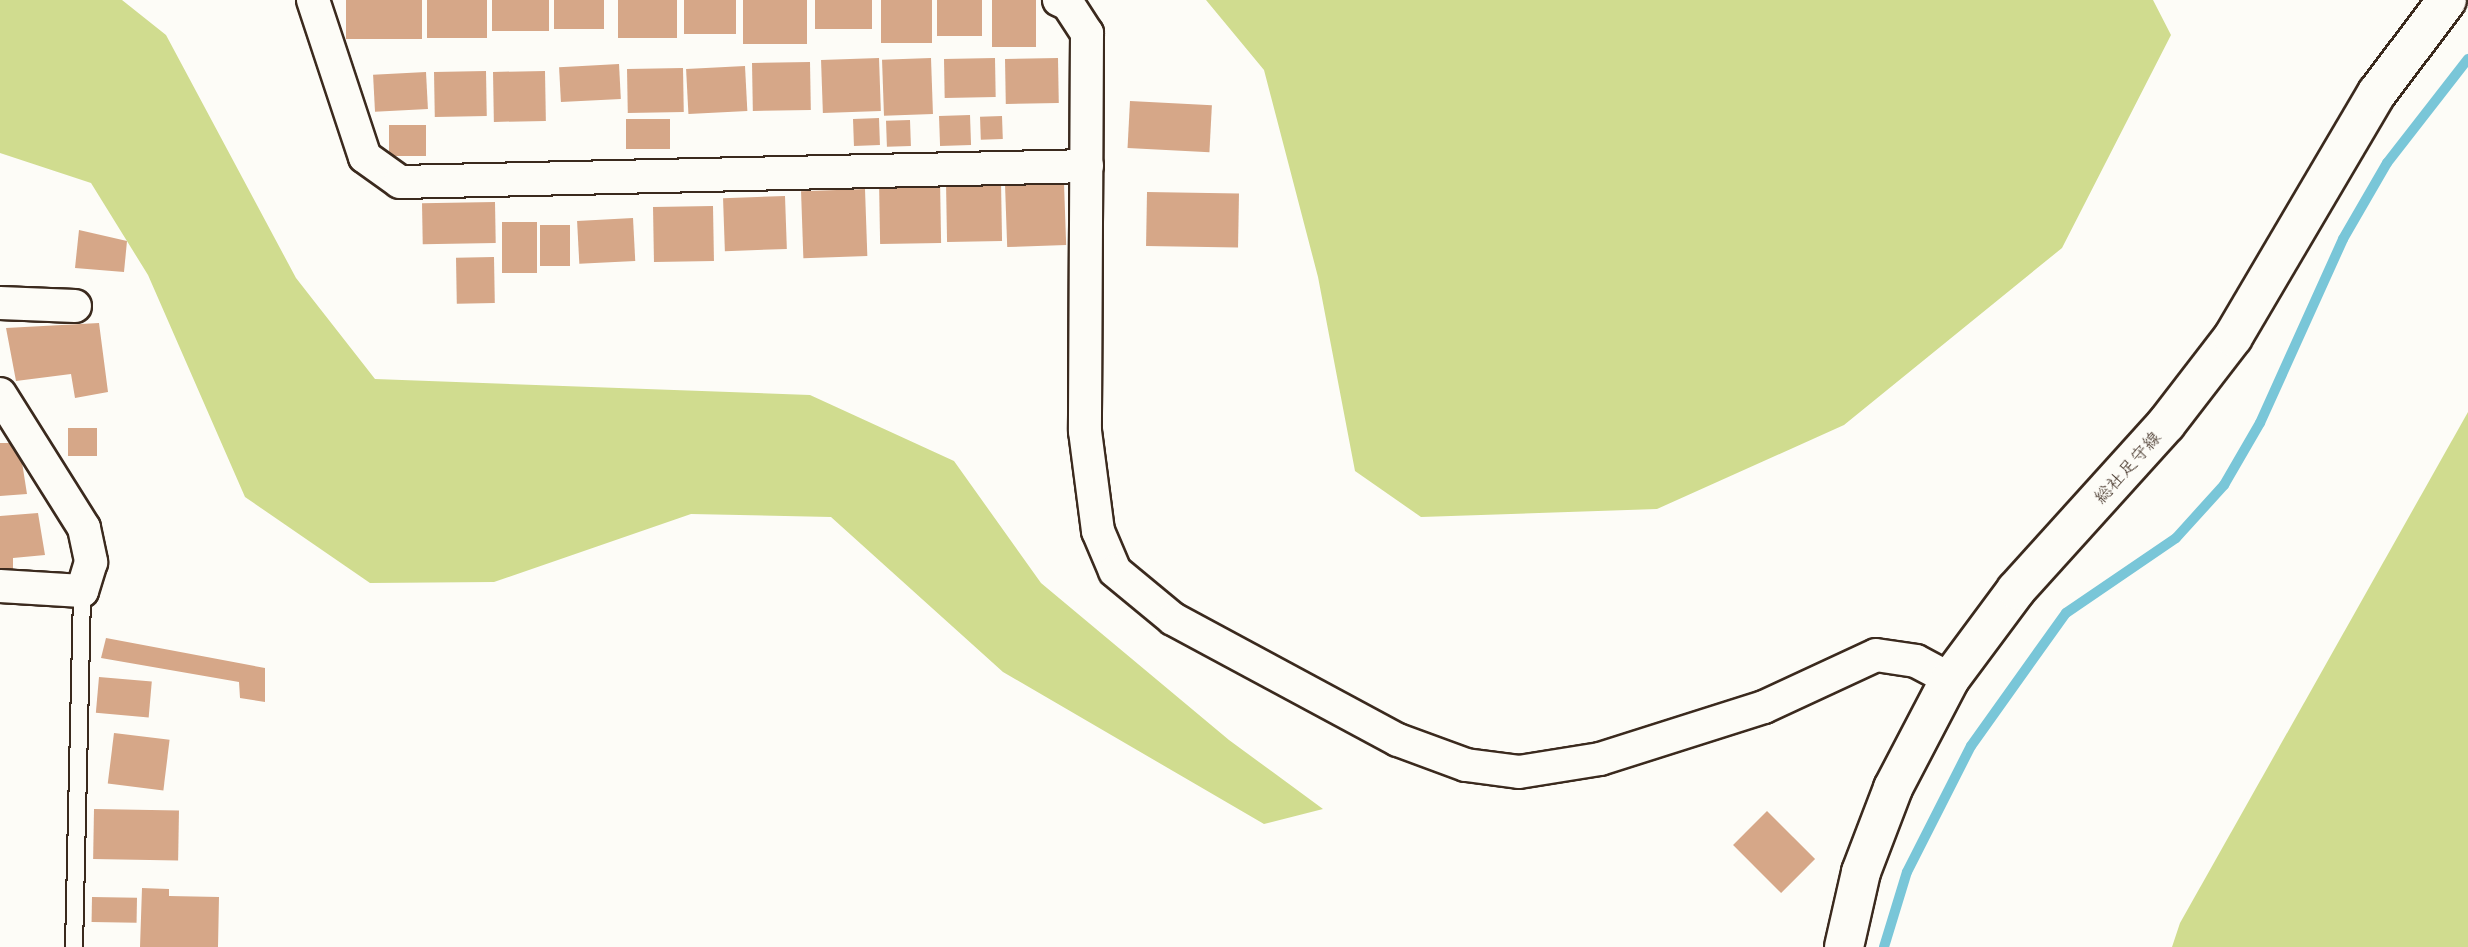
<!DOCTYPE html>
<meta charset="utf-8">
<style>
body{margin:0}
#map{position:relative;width:2468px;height:947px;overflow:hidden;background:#fdfcf7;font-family:Mali,"Klee One",sans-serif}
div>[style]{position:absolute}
.green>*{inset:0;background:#d0dc8f}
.stream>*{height:10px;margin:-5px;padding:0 5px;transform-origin:5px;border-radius:5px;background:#79c6d8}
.building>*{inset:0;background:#d6a788;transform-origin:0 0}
.roads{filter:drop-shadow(2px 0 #3b2a1e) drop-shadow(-2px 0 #3b2a1e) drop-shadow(0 2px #3b2a1e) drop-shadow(0 -2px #3b2a1e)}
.lane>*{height:16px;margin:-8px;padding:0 8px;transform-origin:8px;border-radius:8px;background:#fdfcf7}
.street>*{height:32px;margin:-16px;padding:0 16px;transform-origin:16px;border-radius:16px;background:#fdfcf7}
.secondary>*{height:38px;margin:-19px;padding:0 19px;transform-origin:19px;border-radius:19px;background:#fdfcf7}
span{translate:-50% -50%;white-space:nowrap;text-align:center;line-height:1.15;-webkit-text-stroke:5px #fdfcf7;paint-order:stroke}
.street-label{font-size:18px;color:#3b2a1e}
</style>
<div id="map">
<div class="green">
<i style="clip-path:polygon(0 0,122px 0,166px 35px,296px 278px,375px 379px,810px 395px,954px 461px,1041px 583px,1229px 740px,1323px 809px,1264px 824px,1003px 672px,831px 517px,691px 514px,494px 582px,370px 583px,245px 497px,148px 275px,91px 183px,0 153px)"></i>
<i style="clip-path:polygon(1206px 0,2153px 0,2171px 35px,2062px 248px,1844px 425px,1657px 509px,1421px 517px,1355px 471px,1318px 277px,1264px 70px)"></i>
<i style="clip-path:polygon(2468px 412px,2468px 947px,2172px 947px,2180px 923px)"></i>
</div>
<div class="stream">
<i style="left:1884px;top:947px;width:78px;rotate:-73deg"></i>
<i style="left:1907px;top:872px;width:141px;rotate:-63.1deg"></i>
<i style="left:1971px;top:746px;width:163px;rotate:-54.5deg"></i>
<i style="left:2066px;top:613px;width:133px;rotate:-34.3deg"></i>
<i style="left:2176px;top:538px;width:72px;rotate:-47.8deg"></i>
<i style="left:2224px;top:485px;width:72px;rotate:-59.9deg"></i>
<i style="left:2260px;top:423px;width:202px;rotate:-65.7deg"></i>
<i style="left:2343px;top:239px;width:88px;rotate:-59.9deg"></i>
<i style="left:2387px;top:163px;width:132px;rotate:-52.1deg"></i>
</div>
<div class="building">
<i style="left:346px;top:0;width:76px;height:39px"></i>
<i style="left:427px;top:0;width:60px;height:38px"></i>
<i style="left:492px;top:0;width:57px;height:31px"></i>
<i style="left:554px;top:0;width:50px;height:29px"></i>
<i style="left:618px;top:0;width:59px;height:38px"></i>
<i style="left:684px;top:0;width:52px;height:34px"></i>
<i style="left:743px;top:0;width:64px;height:44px"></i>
<i style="left:815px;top:0;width:57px;height:29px"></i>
<i style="left:881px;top:0;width:51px;height:43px"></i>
<i style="left:937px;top:0;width:45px;height:36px"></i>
<i style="left:992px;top:0;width:44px;height:47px"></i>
<i style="left:879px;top:58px;width:53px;height:58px;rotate:88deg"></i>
<i style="left:931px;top:58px;width:56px;height:49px;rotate:88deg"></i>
<i style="left:995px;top:58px;width:39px;height:51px;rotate:89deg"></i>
<i style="left:1058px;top:58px;width:45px;height:53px;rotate:89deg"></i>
<i style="left:810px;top:62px;width:48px;height:58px;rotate:89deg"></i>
<i style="left:619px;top:64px;width:35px;height:60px;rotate:87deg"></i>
<i style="left:745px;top:66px;width:45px;height:59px;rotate:87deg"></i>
<i style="left:683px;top:68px;width:44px;height:56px;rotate:89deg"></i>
<i style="left:486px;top:71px;width:45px;height:52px;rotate:89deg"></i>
<i style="left:545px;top:71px;width:50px;height:52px;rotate:89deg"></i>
<i style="left:426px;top:72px;width:37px;height:53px;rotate:87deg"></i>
<i style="left:1130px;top:101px;width:82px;height:47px;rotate:3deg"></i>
<i style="left:970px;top:115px;width:30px;height:31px;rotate:88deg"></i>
<i style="left:1002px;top:116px;width:23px;height:22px;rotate:88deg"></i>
<i style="left:879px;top:118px;width:27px;height:26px;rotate:88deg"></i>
<i style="left:626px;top:119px;width:44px;height:30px"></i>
<i style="left:910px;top:120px;width:26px;height:24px;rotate:88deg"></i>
<i style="left:389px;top:125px;width:37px;height:31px"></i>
<i style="left:940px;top:179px;width:64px;height:61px;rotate:89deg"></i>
<i style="left:1001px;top:181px;width:60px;height:55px;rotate:89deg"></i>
<i style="left:1064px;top:183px;width:62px;height:59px;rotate:88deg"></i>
<i style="left:865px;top:189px;width:67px;height:64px;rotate:88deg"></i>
<i style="left:1147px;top:192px;width:92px;height:54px;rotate:1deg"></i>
<i style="left:785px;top:196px;width:53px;height:62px;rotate:88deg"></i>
<i style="left:495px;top:202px;width:41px;height:73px;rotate:89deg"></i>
<i style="left:713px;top:206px;width:55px;height:60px;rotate:89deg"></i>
<i style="left:633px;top:218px;width:43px;height:56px;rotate:87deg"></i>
<i style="left:502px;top:222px;width:35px;height:51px"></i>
<i style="left:540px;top:225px;width:30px;height:41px"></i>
<i style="clip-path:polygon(79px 230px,127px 241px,124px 272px,75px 268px)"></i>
<i style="left:494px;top:257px;width:46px;height:38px;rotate:89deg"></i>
<i style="clip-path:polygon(99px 323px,108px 392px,75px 398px,71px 374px,16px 381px,6px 328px)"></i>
<i style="left:68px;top:428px;width:29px;height:28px"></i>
<i style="clip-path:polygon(0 443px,19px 443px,27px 494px,0 496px)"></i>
<i style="clip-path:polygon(38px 513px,45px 555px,13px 558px,13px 569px,0 570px,0 516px)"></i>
<i style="clip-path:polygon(106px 638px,265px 668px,265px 702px,240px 698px,239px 682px,101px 658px)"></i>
<i style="left:99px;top:677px;width:53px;height:36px;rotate:5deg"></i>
<i style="left:114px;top:733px;width:56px;height:51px;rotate:7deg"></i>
<i style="left:94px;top:809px;width:85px;height:50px;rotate:1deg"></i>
<i style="left:1767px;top:811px;width:68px;height:48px;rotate:45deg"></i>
<i style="clip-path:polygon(142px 888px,169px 889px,169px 896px,219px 897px,218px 947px,140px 947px)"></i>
<i style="left:92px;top:897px;width:45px;height:25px;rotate:1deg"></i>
</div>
<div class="roads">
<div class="lane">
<i style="left:74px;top:947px;width:356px;rotate:-88.7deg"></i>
</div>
<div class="street">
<i style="left:313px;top:0;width:165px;rotate:71.7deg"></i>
<i style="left:365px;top:157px;width:43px;rotate:35.5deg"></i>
<i style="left:400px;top:182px;width:687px;rotate:-1.33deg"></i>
<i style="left:1059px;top:0;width:10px;rotate:24deg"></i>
<i style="left:1068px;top:4px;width:35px;rotate:57deg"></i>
<i style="left:1087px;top:33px;width:398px;rotate:90.3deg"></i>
<i style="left:1085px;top:431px;width:101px;rotate:82.6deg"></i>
<i style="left:1098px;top:531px;width:43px;rotate:67deg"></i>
<i style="left:1115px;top:571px;width:75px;rotate:39.6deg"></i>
<i style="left:1173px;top:619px;width:255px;rotate:28.3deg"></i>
<i style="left:1398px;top:740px;width:72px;rotate:20.2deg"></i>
<i style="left:1466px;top:765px;width:53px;rotate:7.5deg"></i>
<i style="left:1519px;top:772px;width:82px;rotate:-9.1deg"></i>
<i style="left:1600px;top:759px;width:172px;rotate:-17.6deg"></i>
<i style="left:1764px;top:707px;width:123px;rotate:-24.9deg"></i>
<i style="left:1876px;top:655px;width:40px;rotate:8.5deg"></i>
<i style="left:1916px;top:661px;width:38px;rotate:28deg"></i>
<i style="left:0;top:303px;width:75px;rotate:2.3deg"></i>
<i style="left:0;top:394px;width:158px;rotate:57.9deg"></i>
<i style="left:84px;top:528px;width:35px;rotate:78deg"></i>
<i style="left:91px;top:562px;width:30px;rotate:107deg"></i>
<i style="left:82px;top:591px;width:82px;rotate:-176.5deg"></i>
</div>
<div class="secondary">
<i style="left:1844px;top:947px;width:77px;rotate:-77.2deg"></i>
<i style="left:1861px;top:872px;width:90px;rotate:-69.1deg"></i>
<i style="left:1893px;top:788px;width:123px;rotate:-62.4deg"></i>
<i style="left:1950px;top:679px;width:111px;rotate:-53.4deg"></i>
<i style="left:2016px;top:590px;width:224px;rotate:-47.9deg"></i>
<i style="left:2166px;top:424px;width:110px;rotate:-52.4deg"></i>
<i style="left:2233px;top:337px;width:283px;rotate:-59.5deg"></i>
<i style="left:2377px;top:93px;width:116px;rotate:-53deg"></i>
</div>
</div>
<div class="street-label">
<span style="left:2127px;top:467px;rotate:-48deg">総社足守線</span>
</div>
</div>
